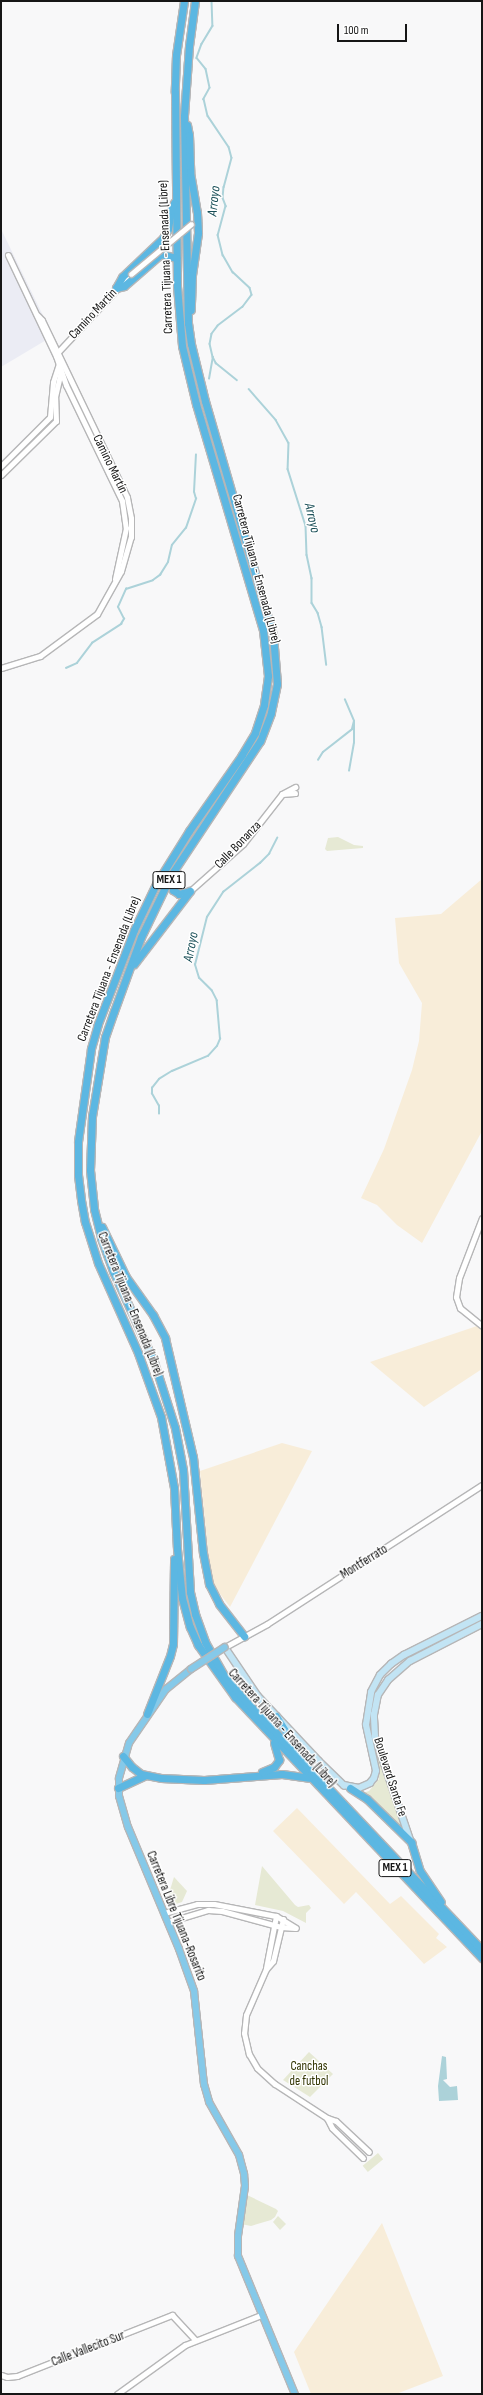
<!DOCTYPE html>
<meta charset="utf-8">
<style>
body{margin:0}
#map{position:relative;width:483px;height:2395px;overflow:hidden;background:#f8f8f9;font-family:"Sofia Sans Condensed",sans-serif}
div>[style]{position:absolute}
.built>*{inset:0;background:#ebecf4}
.industrial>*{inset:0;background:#f8edd9}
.green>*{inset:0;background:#e6e9d4;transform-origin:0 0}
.water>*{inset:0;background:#acd2d9}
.stream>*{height:1.5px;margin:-0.75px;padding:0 0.75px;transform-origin:0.75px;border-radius:0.75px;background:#acd2d9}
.roads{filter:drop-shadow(1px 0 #b6b6b7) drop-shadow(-1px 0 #b6b6b7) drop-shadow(0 1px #b6b6b7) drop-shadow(0 -1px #b6b6b7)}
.tertiary>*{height:5px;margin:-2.5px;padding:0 2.5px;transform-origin:2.5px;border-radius:2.5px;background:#fff}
.secondary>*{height:5.5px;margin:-2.75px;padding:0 2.75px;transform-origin:2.75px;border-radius:2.75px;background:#c2e4f4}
.primary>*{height:6px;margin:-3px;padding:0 3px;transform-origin:3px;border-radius:3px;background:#85c9e9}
.trunk>*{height:7px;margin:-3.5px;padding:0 3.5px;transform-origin:3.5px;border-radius:3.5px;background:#5cb7e2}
.bridges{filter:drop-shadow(1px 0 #b6b6b7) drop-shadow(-1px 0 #b6b6b7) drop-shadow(0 1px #b6b6b7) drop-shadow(0 -1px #b6b6b7)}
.tertiary-bridge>*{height:5px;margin:-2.5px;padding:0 2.5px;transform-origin:2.5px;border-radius:2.5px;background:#fff}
.primary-bridge>*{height:6px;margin:-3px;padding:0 3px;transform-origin:3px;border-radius:3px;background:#85c9e9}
span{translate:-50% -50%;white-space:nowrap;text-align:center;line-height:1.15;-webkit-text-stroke:3px #fff;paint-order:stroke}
.shield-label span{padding:1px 3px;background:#fff;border:1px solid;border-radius:3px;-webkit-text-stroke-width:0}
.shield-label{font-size:12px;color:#161616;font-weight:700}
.street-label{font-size:13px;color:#161616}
.park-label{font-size:13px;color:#313400}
.water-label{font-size:14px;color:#174d56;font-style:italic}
.frame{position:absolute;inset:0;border:2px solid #161616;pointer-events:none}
.scale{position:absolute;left:337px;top:24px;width:70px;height:18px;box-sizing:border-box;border:2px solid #161616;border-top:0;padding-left:5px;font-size:12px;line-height:14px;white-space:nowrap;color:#161616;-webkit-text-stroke:3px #fff;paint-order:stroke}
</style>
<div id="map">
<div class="built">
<i style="clip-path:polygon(1px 229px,53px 336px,1px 367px)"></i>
</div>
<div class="industrial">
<i style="clip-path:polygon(482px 879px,482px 1131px,422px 1243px,397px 1225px,377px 1205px,361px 1198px,384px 1149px,412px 1070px,419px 1041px,422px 1003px,399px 963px,395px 918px,441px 914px)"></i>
<i style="clip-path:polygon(477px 1326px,482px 1330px,482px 1369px,424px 1407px,370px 1362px)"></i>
<i style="clip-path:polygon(282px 1443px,312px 1451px,230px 1607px,214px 1586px,210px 1572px,200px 1471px)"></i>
<i style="clip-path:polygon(297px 1808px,390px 1904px,401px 1896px,439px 1934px,436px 1938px,447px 1947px,424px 1964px,356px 1892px,344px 1904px,273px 1831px)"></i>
<i style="clip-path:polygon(382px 2223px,443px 2376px,396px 2394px,311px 2394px,294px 2352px)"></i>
</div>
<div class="green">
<i style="clip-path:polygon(338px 837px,354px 845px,363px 846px,363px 848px,327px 851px,325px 849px,328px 838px)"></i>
<i style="clip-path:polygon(376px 1749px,402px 1828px,405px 1834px,363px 1793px,369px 1791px,379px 1779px)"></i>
<i style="clip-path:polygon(262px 1866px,295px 1905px,298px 1907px,309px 1905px,311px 1908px,306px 1913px,306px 1923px,283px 1911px,255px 1905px)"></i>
<i style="clip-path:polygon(174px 1877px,187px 1891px,182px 1902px,170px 1906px,166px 1903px)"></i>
<i style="clip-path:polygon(309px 2052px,333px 2074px,310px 2097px,283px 2080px)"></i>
<i style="left:378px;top:2153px;width:8px;height:20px;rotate:50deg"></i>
<i style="clip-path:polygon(247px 2195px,276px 2209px,278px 2211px,275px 2217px,271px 2220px,251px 2226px,241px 2224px)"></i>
<i style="clip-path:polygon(278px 2216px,286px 2224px,280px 2230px,273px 2222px)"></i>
</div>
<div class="water">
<i style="clip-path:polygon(442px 2056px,446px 2057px,447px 2079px,443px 2080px,450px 2087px,457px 2086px,458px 2100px,439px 2101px,438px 2086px)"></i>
</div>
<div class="stream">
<i style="left:212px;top:1px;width:25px;rotate:88deg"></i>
<i style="left:213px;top:26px;width:21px;rotate:121deg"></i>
<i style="left:202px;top:44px;width:15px;rotate:110deg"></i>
<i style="left:197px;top:58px;width:14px;rotate:51deg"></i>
<i style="left:206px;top:69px;width:19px;rotate:78deg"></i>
<i style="left:210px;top:88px;width:13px;rotate:119deg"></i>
<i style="left:204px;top:99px;width:17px;rotate:77deg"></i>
<i style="left:208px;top:116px;width:37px;rotate:56deg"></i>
<i style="left:229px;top:147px;width:11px;rotate:75deg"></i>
<i style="left:232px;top:158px;width:30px;rotate:105deg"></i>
<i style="left:224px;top:187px;width:11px;rotate:95deg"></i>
<i style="left:223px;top:198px;width:9px;rotate:69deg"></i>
<i style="left:226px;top:206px;width:30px;rotate:105deg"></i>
<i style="left:218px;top:235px;width:21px;rotate:76deg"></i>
<i style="left:223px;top:255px;width:20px;rotate:60deg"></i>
<i style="left:233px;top:272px;width:23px;rotate:43deg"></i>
<i style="left:250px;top:288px;width:7px;rotate:74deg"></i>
<i style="left:252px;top:295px;width:15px;rotate:127deg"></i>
<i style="left:243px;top:307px;width:31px;rotate:143deg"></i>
<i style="left:218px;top:326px;width:10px;rotate:127deg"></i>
<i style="left:212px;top:334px;width:10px;rotate:101deg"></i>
<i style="left:210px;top:344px;width:13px;rotate:77deg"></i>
<i style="left:213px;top:357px;width:7px;rotate:63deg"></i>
<i style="left:216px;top:363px;width:27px;rotate:39deg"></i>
<i style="left:209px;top:379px;width:22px;rotate:-80deg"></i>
<i style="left:249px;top:389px;width:41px;rotate:48.9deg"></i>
<i style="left:276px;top:420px;width:26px;rotate:61deg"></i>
<i style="left:289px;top:443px;width:26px;rotate:92deg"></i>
<i style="left:288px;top:469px;width:60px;rotate:72.5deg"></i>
<i style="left:306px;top:526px;width:29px;rotate:88deg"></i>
<i style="left:307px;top:555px;width:24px;rotate:78deg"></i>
<i style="left:312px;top:578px;width:25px;rotate:90deg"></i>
<i style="left:312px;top:603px;width:12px;rotate:59deg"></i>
<i style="left:318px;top:613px;width:15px;rotate:74deg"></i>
<i style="left:322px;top:627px;width:38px;rotate:83deg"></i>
<i style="left:66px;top:668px;width:12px;rotate:-24deg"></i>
<i style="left:77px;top:663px;width:25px;rotate:-53deg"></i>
<i style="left:92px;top:643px;width:35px;rotate:-33deg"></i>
<i style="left:121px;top:624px;width:6px;rotate:-59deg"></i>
<i style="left:124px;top:619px;width:13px;rotate:-117deg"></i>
<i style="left:118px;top:607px;width:20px;rotate:-66deg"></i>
<i style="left:126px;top:589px;width:28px;rotate:-18deg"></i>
<i style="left:153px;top:580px;width:9px;rotate:-36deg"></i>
<i style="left:160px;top:575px;width:15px;rotate:-58deg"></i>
<i style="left:168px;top:562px;width:17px;rotate:-77deg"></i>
<i style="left:172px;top:545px;width:22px;rotate:-51deg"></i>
<i style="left:186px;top:528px;width:31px;rotate:-71deg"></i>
<i style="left:196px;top:499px;width:7px;rotate:-106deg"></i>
<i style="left:194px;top:492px;width:37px;rotate:-87deg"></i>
<i style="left:318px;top:760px;width:9px;rotate:-58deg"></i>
<i style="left:323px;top:752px;width:37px;rotate:-38deg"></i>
<i style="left:352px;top:729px;width:8px;rotate:-76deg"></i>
<i style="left:354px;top:721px;width:23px;rotate:-113deg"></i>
<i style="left:349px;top:771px;width:28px;rotate:-80deg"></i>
<i style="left:354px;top:743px;width:21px;rotate:-90deg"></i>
<i style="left:159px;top:1114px;width:8px;rotate:-90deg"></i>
<i style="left:159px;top:1106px;width:14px;rotate:-120deg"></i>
<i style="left:152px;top:1094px;width:6px;rotate:-90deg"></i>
<i style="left:152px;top:1088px;width:11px;rotate:-52deg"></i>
<i style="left:159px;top:1079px;width:15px;rotate:-32deg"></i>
<i style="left:172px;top:1071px;width:39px;rotate:-23deg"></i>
<i style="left:208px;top:1056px;width:13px;rotate:-48deg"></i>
<i style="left:217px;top:1046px;width:8px;rotate:-67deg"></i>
<i style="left:220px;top:1039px;width:38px;rotate:-95deg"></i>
<i style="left:217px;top:1001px;width:11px;rotate:-117deg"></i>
<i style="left:212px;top:991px;width:18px;rotate:-135deg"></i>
<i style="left:199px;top:978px;width:14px;rotate:-107deg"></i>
<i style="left:195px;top:965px;width:49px;rotate:-76deg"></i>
<i style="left:207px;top:917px;width:30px;rotate:-57deg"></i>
<i style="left:223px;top:892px;width:47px;rotate:-38.1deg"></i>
<i style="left:260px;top:863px;width:13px;rotate:-45deg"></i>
<i style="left:269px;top:854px;width:18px;rotate:-63deg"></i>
</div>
<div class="roads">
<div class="tertiary">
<i style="left:8px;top:255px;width:112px;rotate:64.6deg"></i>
<i style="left:56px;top:356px;width:31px;rotate:71deg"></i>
<i style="left:66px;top:385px;width:129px;rotate:64.2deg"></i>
<i style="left:122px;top:501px;width:27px;rotate:82deg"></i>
<i style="left:126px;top:528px;width:52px;rotate:102.2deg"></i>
<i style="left:57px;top:353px;width:108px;rotate:-46.9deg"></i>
<i style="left:1px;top:466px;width:69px;rotate:-45deg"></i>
<i style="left:50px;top:417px;width:35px;rotate:-85deg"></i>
<i style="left:53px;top:382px;width:19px;rotate:-72deg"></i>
<i style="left:1px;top:475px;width:77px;rotate:-44.5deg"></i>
<i style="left:56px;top:421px;width:24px;rotate:-92deg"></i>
<i style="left:55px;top:397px;width:26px;rotate:-77deg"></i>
<i style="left:1px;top:668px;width:41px;rotate:-17.1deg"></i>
<i style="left:40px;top:656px;width:71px;rotate:-36.4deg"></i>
<i style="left:97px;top:614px;width:49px;rotate:-60.8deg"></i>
<i style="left:121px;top:571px;width:35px;rotate:-74deg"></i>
<i style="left:131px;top:537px;width:19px;rotate:-90deg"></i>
<i style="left:131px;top:518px;width:21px;rotate:-101deg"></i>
<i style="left:127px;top:497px;width:196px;rotate:-115.7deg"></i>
<i style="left:42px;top:320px;width:7px;rotate:-135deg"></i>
<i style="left:282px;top:794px;width:13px;rotate:-4deg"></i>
<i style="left:190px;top:891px;width:71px;rotate:-41.6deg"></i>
<i style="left:243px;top:844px;width:63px;rotate:-52deg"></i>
<i style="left:282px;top:794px;width:15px;rotate:-28deg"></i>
<i style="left:482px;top:1218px;width:64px;rotate:111deg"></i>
<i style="left:459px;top:1278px;width:19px;rotate:99deg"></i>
<i style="left:456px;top:1297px;width:12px;rotate:70deg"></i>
<i style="left:460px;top:1308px;width:28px;rotate:39deg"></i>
<i style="left:225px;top:1647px;width:48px;rotate:-28.7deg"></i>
<i style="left:267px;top:1624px;width:256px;rotate:-32.9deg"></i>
<i style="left:164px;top:1913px;width:34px;rotate:-15deg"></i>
<i style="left:197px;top:1904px;width:17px"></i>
<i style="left:214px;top:1904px;width:63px;rotate:11deg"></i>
<i style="left:276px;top:1916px;width:23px;rotate:31deg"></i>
<i style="left:283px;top:1919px;width:43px;rotate:103.4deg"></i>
<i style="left:273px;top:1961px;width:11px;rotate:131deg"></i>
<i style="left:266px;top:1969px;width:50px;rotate:113.5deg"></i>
<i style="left:246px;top:2015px;width:18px;rotate:96deg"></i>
<i style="left:244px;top:2033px;width:22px;rotate:77deg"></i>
<i style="left:249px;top:2054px;width:16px;rotate:60deg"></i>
<i style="left:257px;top:2068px;width:24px;rotate:42deg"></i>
<i style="left:275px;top:2084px;width:62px;rotate:33.2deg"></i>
<i style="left:327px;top:2118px;width:9px;rotate:18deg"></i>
<i style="left:336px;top:2121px;width:45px;rotate:43.2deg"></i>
<i style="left:168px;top:1922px;width:42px;rotate:-16.7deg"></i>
<i style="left:208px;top:1910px;width:14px;rotate:4deg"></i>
<i style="left:222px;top:1911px;width:61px;rotate:15.2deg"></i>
<i style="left:281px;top:1927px;width:14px;rotate:4deg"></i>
<i style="left:266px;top:1968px;width:53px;rotate:-79.1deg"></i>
<i style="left:327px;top:2118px;width:11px;rotate:63deg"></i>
<i style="left:332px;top:2128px;width:43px;rotate:44.1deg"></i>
<i style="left:1px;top:2375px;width:6px;rotate:18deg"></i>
<i style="left:7px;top:2377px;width:10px;rotate:-6deg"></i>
<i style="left:17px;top:2376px;width:167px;rotate:-21.5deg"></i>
<i style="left:172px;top:2315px;width:34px;rotate:47deg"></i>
<i style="left:117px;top:2394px;width:84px;rotate:-35.8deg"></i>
<i style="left:185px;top:2345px;width:82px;rotate:-21.5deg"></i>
</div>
<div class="secondary">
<i style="left:225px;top:1647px;width:59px;rotate:56deg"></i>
<i style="left:258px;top:1696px;width:89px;rotate:46.8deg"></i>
<i style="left:319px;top:1761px;width:35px;rotate:44deg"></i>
<i style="left:344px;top:1785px;width:15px;rotate:11deg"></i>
<i style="left:359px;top:1788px;width:12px;rotate:-24deg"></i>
<i style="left:370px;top:1783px;width:6px;rotate:-51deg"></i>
<i style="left:374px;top:1778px;width:7px;rotate:-74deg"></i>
<i style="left:376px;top:1771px;width:47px;rotate:-102.3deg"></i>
<i style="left:366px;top:1725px;width:33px;rotate:-81deg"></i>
<i style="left:371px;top:1692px;width:19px;rotate:-62deg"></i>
<i style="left:380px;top:1675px;width:16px;rotate:-45deg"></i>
<i style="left:391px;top:1664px;width:16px;rotate:-35deg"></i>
<i style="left:404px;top:1655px;width:87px;rotate:-26.6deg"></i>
<i style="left:410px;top:1840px;width:109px;rotate:-108.8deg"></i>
<i style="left:375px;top:1737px;width:22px;rotate:-93deg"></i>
<i style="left:374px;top:1715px;width:20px;rotate:-79deg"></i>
<i style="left:378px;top:1695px;width:18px;rotate:-56deg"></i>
<i style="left:388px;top:1680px;width:29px;rotate:-41deg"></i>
<i style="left:410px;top:1661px;width:81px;rotate:-27.2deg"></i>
</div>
<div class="primary">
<i style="left:191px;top:1669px;width:32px;rotate:141deg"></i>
<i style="left:166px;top:1689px;width:65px;rotate:124.4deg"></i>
<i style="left:129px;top:1743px;width:37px;rotate:106deg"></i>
<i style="left:119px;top:1779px;width:17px;rotate:90deg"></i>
<i style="left:119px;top:1796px;width:32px;rotate:74deg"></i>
<i style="left:128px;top:1827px;width:132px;rotate:67.3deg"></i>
<i style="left:179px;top:1949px;width:45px;rotate:70.3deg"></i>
<i style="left:194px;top:1991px;width:94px;rotate:83.9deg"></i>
<i style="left:204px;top:2084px;width:19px;rotate:74deg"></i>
<i style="left:209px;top:2102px;width:61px;rotate:60.5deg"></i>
<i style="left:239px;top:2155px;width:20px;rotate:75deg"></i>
<i style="left:244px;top:2174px;width:12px;rotate:85deg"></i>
<i style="left:245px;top:2186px;width:50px;rotate:98deg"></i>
<i style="left:238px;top:2236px;width:20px;rotate:90deg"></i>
<i style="left:238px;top:2256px;width:149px;rotate:67.6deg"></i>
</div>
<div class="trunk">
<i style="left:184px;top:1px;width:55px;rotate:98.4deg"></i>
<i style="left:176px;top:55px;width:37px;rotate:92deg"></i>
<i style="left:175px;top:92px;width:194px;rotate:89.4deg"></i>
<i style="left:177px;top:286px;width:60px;rotate:85.2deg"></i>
<i style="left:182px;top:346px;width:60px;rotate:76.4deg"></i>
<i style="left:196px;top:404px;width:236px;rotate:73.5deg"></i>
<i style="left:263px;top:630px;width:46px;rotate:83.8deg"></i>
<i style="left:268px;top:676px;width:29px;rotate:98deg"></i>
<i style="left:264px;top:705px;width:29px;rotate:108deg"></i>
<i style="left:255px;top:733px;width:26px;rotate:121deg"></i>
<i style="left:242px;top:755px;width:93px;rotate:124.9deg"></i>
<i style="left:189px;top:831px;width:62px;rotate:121.9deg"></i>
<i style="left:156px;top:884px;width:51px;rotate:115.6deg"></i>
<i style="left:134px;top:930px;width:101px;rotate:111deg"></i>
<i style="left:98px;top:1024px;width:26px;rotate:106deg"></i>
<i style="left:91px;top:1049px;width:94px;rotate:98deg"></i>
<i style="left:78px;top:1142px;width:33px;rotate:90deg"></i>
<i style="left:78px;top:1175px;width:25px;rotate:83deg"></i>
<i style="left:81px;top:1200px;width:22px;rotate:80deg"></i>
<i style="left:85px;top:1222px;width:43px;rotate:72.4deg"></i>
<i style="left:98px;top:1263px;width:98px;rotate:66deg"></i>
<i style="left:138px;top:1353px;width:68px;rotate:70.2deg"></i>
<i style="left:161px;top:1417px;width:72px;rotate:79.6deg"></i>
<i style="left:174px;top:1488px;width:61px;rotate:87.2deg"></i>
<i style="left:177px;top:1549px;width:49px;rotate:84.2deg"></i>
<i style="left:182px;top:1598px;width:30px;rotate:75deg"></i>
<i style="left:190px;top:1627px;width:20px;rotate:66deg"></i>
<i style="left:198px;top:1645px;width:64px;rotate:54.6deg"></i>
<i style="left:235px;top:1697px;width:359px;rotate:46.6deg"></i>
<i style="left:195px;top:1px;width:45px;rotate:97.6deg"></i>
<i style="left:189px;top:46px;width:70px;rotate:94.1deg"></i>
<i style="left:184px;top:116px;width:207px;rotate:88.9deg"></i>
<i style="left:188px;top:323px;width:21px;rotate:82deg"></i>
<i style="left:191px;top:344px;width:59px;rotate:76.2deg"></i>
<i style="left:205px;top:401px;width:244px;rotate:73.8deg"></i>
<i style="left:273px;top:635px;width:49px;rotate:85.3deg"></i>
<i style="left:277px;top:684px;width:30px;rotate:102deg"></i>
<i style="left:271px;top:713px;width:30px;rotate:111deg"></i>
<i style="left:260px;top:741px;width:161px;rotate:123.6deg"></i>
<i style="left:171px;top:875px;width:69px;rotate:115.8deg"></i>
<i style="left:141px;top:937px;width:79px;rotate:110deg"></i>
<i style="left:114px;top:1011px;width:28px;rotate:109deg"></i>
<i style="left:105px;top:1037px;width:80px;rotate:99.3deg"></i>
<i style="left:92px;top:1116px;width:54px;rotate:92.1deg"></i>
<i style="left:90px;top:1170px;width:39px;rotate:84deg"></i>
<i style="left:94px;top:1209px;width:30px;rotate:76deg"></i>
<i style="left:101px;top:1238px;width:37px;rotate:70deg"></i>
<i style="left:114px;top:1273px;width:98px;rotate:65.8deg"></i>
<i style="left:154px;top:1362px;width:69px;rotate:72.3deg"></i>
<i style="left:175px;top:1428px;width:43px;rotate:79.2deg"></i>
<i style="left:183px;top:1470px;width:122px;rotate:86.7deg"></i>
<i style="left:190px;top:1592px;width:23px;rotate:77deg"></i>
<i style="left:195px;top:1614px;width:30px;rotate:70deg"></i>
<i style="left:205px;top:1642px;width:40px;rotate:60.3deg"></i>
<i style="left:225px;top:1677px;width:28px;rotate:49deg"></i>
<i style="left:243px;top:1698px;width:347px;rotate:46.5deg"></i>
<i style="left:187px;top:125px;width:10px;rotate:79deg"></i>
<i style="left:189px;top:135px;width:37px;rotate:88deg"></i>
<i style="left:190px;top:172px;width:42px;rotate:80.3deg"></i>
<i style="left:197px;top:213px;width:20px;rotate:87deg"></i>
<i style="left:198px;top:233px;width:42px;rotate:98.1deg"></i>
<i style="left:192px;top:275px;width:35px;rotate:92deg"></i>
<i style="left:116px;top:288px;width:13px;rotate:-61deg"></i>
<i style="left:122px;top:277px;width:57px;rotate:-43.6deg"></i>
<i style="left:163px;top:238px;width:10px;rotate:-61deg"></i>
<i style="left:168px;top:229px;width:19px;rotate:-81deg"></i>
<i style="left:171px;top:210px;width:8px;rotate:-67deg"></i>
<i style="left:116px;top:288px;width:8px;rotate:-14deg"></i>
<i style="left:124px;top:286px;width:49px;rotate:-40.9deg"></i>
<i style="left:161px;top:254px;width:16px;rotate:15deg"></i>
<i style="left:177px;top:873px;width:11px;rotate:112deg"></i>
<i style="left:173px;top:883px;width:7px;rotate:90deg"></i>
<i style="left:173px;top:890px;width:7px;rotate:34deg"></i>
<i style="left:179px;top:894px;width:11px;rotate:-15deg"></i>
<i style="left:134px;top:964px;width:92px;rotate:-52.5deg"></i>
<i style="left:102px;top:1227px;width:55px;rotate:64.4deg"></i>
<i style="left:126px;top:1277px;width:47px;rotate:54.6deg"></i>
<i style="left:153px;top:1315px;width:26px;rotate:62deg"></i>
<i style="left:165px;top:1338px;width:122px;rotate:76.8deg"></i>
<i style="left:193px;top:1457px;width:97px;rotate:84.1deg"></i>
<i style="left:203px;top:1553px;width:32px;rotate:79deg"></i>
<i style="left:209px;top:1584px;width:22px;rotate:63deg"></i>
<i style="left:219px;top:1604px;width:41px;rotate:52deg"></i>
<i style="left:147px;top:1714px;width:62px;rotate:-68.4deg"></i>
<i style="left:170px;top:1656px;width:12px;rotate:-76deg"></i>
<i style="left:173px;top:1644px;width:85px;rotate:-89.3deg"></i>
<i style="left:276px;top:1716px;width:46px;rotate:58.4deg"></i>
<i style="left:123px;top:1756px;width:14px;rotate:51deg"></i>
<i style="left:132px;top:1767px;width:11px;rotate:38deg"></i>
<i style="left:141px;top:1774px;width:20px;rotate:11deg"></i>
<i style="left:161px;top:1778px;width:43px;rotate:2.7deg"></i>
<i style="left:204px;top:1780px;width:78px;rotate:-4.4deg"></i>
<i style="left:282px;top:1774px;width:27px;rotate:8deg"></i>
<i style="left:262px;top:1772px;width:13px;rotate:-23deg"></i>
<i style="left:274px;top:1767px;width:9px;rotate:-54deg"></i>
<i style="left:279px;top:1760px;width:18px;rotate:-106deg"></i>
<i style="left:118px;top:1788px;width:29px;rotate:-25deg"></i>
<i style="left:350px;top:1788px;width:20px;rotate:33deg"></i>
<i style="left:367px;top:1799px;width:62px;rotate:44.3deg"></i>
<i style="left:411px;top:1842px;width:30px;rotate:73deg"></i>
<i style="left:420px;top:1871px;width:37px;rotate:56deg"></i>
</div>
</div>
<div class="bridges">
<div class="tertiary-bridge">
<i style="left:131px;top:274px;width:78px;rotate:-39.8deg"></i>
</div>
<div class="primary-bridge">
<i style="left:191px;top:1669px;width:40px;rotate:-32.9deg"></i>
</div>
</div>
<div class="shield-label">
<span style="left:169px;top:880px">MEX 1</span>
<span style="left:395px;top:1868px">MEX 1</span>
</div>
<div class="street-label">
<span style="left:166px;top:257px;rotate:-92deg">Carretera Tijuana - Ensenada (Libre)</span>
<span style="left:93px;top:314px;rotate:-47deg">Camino Martin</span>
<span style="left:110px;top:464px;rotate:64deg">Camino Martín</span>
<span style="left:256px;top:569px;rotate:75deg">Carretera Tijuana - Ensenada (Libre)</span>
<span style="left:238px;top:845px;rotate:-46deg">Calle Bonanza</span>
<span style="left:109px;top:969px;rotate:-69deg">Carretera Tijuana - Ensenada (Libre)</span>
<span style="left:130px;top:1304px;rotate:68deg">Carretera Tijuana - Ensenada (Libre)</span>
<span style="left:364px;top:1562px;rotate:-32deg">Montferrato</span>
<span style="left:282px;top:1728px;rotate:48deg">Carretera Tijuana - Ensenada (Libre)</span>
<span style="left:390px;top:1777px;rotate:72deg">Boulevard Santa Fe</span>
<span style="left:176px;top:1916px;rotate:68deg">Carretera Libre Tijuana-Rosarito</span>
<span style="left:88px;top:2349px;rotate:-21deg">Calle Vallecito Sur</span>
</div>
<div class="park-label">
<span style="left:309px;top:2074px">Canchas<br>de futbol</span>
</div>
<div class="water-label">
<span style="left:214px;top:201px;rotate:-84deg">Arroyo</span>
<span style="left:312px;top:518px;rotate:77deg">Arroyo</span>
<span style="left:191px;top:947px;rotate:-79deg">Arroyo</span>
</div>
<div class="frame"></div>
<div class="scale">100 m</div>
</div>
